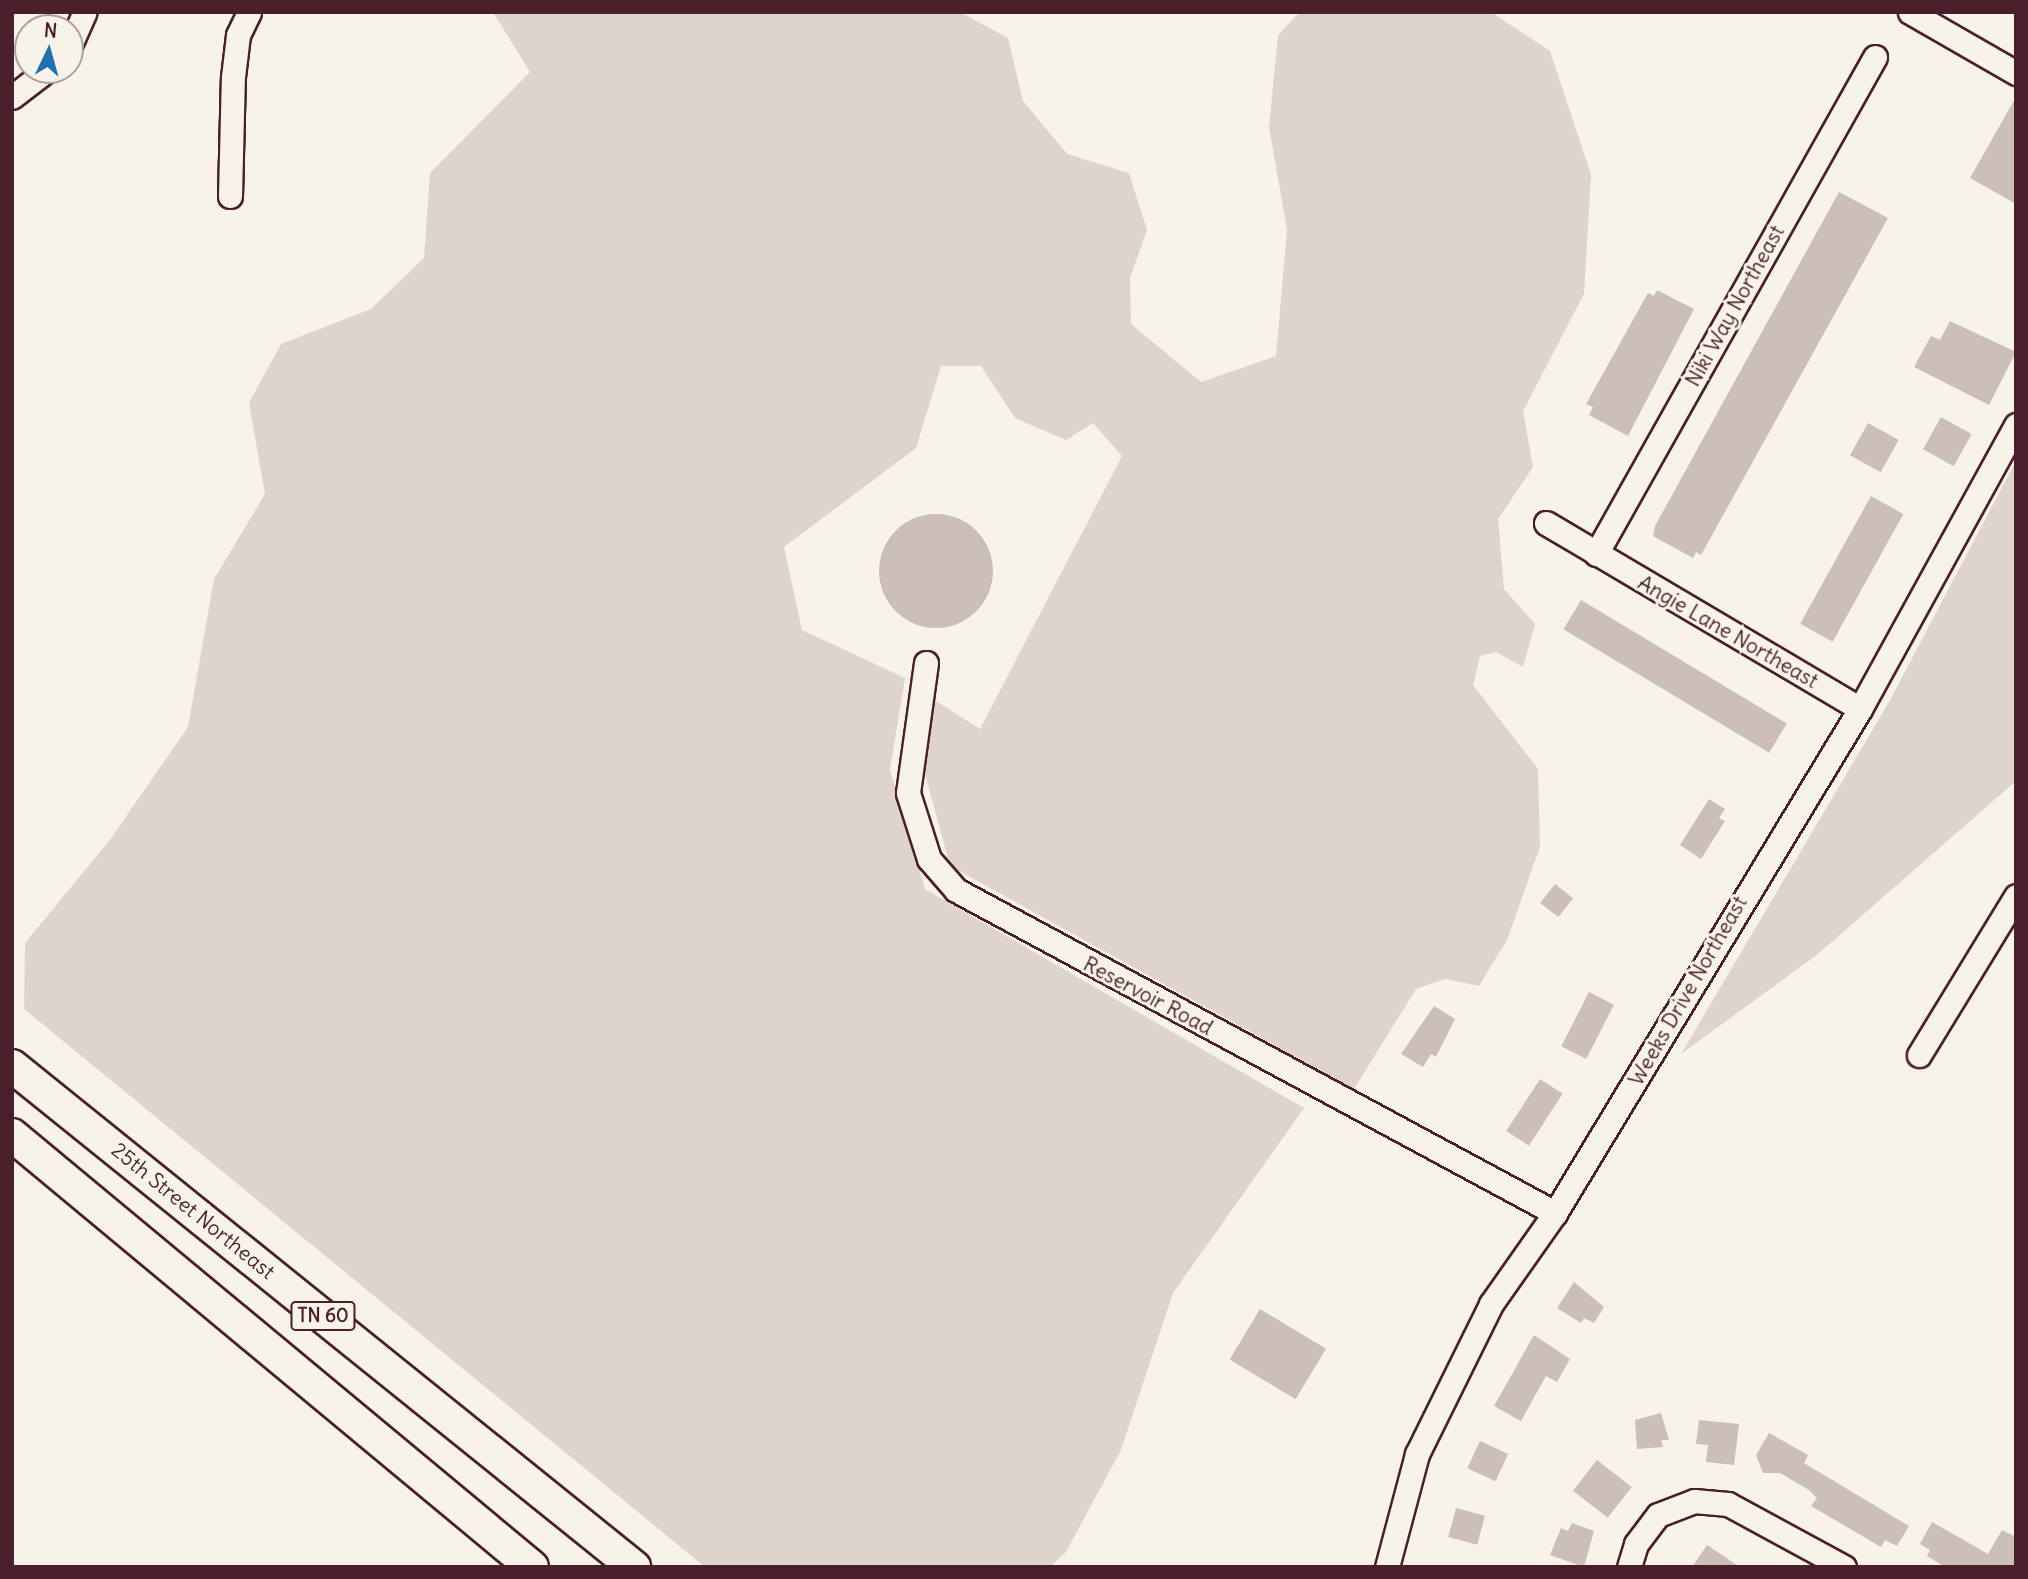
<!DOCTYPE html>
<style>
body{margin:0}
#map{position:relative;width:2028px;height:1579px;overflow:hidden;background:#f7f3e8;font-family:Delius,sans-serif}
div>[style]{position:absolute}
.green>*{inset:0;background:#ded4cc}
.building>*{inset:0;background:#ccbfb9;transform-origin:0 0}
.round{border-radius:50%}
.roads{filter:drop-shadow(2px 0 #4a1f2b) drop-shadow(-2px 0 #4a1f2b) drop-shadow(0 2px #4a1f2b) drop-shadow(0 -2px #4a1f2b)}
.minor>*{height:23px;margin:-11.5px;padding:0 11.5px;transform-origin:11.5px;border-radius:11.5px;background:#f7f3e8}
.highway>*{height:32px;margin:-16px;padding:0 16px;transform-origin:16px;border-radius:16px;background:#f7f3e8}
span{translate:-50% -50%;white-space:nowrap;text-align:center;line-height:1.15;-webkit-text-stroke:6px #f7f3e8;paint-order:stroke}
.shield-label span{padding:2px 5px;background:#f7f3e8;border:2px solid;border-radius:5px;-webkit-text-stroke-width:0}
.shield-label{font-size:19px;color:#4a1f2b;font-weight:700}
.street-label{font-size:21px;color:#4a1f2b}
.frame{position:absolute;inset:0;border:14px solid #4a1f2b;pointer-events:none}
.north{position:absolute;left:14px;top:14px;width:70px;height:70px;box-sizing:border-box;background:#f7f3e8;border:2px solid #b29e9c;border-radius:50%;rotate:5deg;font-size:19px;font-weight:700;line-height:28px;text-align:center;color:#4a1f2b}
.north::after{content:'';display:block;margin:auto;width:24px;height:32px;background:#1f6fb2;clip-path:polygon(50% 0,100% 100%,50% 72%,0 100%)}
</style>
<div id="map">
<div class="green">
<i style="clip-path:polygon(493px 12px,960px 12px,1008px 38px,1023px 101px,1067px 154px,1129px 173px,1147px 230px,1130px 278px,1131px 324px,1201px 382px,1276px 356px,1287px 230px,1269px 127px,1278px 35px,1300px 12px,1491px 12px,1550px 51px,1591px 175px,1584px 294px,1523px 411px,1533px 467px,1498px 519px,1504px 589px,1535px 624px,1523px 667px,1496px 652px,1480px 656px,1473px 685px,1538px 769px,1540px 847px,1507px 940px,1479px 986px,1445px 979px,1416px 989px,1354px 1089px,950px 866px,923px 767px,933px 699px,980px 729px,1122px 456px,1093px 423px,1066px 440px,1015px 418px,981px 366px,941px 366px,916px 448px,784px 547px,802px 630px,905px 678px,890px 770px,925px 889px,1304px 1108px,1173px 1293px,1121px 1450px,1066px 1552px,1050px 1567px,705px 1567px,24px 1009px,25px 943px,109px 841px,188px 727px,214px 579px,265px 494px,249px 403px,281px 344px,371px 309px,424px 258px,430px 173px,530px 72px)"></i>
<i style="clip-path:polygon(2016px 461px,2016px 781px,1818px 954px,1681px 1054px,1889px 702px)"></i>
</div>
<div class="building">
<i style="clip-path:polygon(2016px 97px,2016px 204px,1970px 178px)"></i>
<i style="clip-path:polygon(1839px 192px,1888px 218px,1701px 555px,1696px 552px,1693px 558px,1653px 536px,1655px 526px)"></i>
<i style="clip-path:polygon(1657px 290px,1694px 309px,1628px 436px,1589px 415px,1593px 407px,1586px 404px,1648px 293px,1654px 296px)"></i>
<i style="clip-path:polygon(1950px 321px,2016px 352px,1989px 405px,1914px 367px,1931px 336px,1940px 340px)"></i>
<i style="left:1941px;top:417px;width:35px;height:37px;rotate:29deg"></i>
<i style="left:1868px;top:423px;width:35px;height:37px;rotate:29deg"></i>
<i style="left:1871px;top:496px;width:37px;height:146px;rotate:29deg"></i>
<i class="round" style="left:879px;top:514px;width:114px;height:114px"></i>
<i style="left:1581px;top:600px;width:240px;height:34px;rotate:31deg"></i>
<i style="clip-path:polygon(1709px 799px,1725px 809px,1719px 818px,1725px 821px,1701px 859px,1680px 845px)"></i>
<i style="left:1555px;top:884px;width:23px;height:24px;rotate:38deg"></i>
<i style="left:1589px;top:992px;width:28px;height:61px;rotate:27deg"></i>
<i style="clip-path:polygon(1434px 1006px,1455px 1019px,1436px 1057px,1431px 1054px,1423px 1067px,1401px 1054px)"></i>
<i style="left:1540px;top:1079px;width:27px;height:62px;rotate:33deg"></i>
<i style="clip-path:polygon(1574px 1282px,1604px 1307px,1594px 1323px,1584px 1318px,1581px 1323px,1557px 1308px)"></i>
<i style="left:1260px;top:1309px;width:77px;height:59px;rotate:31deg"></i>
<i style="clip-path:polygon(1534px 1335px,1570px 1359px,1557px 1382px,1546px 1376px,1521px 1421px,1494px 1406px)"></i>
<i style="clip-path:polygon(1661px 1413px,1669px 1440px,1661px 1440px,1663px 1447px,1637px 1449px,1635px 1420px)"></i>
<i style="clip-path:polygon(1699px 1420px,1739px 1424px,1734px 1465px,1706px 1462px,1708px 1445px,1696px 1444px)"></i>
<i style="clip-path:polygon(1769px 1433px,1808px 1455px,1804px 1463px,1909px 1526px,1897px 1546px,1885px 1540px,1881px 1547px,1811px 1506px,1817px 1498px,1809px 1490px,1780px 1473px,1763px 1473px,1756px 1455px)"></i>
<i style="left:1480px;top:1441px;width:31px;height:30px;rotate:25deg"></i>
<i style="left:1597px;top:1460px;width:44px;height:39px;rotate:38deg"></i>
<i style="left:1456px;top:1508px;width:30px;height:30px;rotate:15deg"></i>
<i style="clip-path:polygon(1932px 1522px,1988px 1554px,2002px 1530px,2016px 1537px,2016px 1567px,1945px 1567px,1927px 1556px,1930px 1550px,1920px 1544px)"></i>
<i style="clip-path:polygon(1572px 1523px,1594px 1531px,1584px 1567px,1550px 1555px,1561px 1528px,1568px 1531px)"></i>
<i style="clip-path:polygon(1707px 1545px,1740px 1567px,1692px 1567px)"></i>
</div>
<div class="roads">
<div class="minor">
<i style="left:1910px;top:12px;width:122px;rotate:29.9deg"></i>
<i style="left:70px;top:45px;width:36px;rotate:-66deg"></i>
<i style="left:12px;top:97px;width:44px;rotate:-37.6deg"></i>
<i style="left:230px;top:196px;width:119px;rotate:-88.6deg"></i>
<i style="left:233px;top:77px;width:42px;rotate:-83.2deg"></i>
<i style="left:238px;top:35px;width:25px;rotate:-64deg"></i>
<i style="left:1546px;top:523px;width:365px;rotate:30.6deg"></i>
<i style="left:1596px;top:554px;width:570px;rotate:-60.69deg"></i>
<i style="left:926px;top:663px;width:131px;rotate:97.9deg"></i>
<i style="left:908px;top:793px;width:69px;rotate:72.3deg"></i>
<i style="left:929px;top:859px;width:41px;rotate:48.9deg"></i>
<i style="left:956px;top:890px;width:681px;rotate:28.33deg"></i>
<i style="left:1919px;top:1055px;width:186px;rotate:-58.6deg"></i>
<i style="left:1387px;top:1567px;width:117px;rotate:-75.1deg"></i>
<i style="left:1417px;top:1454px;width:167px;rotate:-63.7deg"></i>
<i style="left:1491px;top:1304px;width:111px;rotate:-54.9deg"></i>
<i style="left:1555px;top:1213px;width:589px;rotate:-58.82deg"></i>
<i style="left:1860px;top:709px;width:324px;rotate:-61.2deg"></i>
<i style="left:1629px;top:1567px;width:24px;rotate:-73deg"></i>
<i style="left:1636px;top:1544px;width:36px;rotate:-53deg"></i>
<i style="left:1658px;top:1515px;width:39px;rotate:-21deg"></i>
<i style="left:1694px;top:1501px;width:34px;rotate:5deg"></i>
<i style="left:1728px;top:1504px;width:132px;rotate:28.5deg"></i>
</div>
<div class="highway">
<i style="left:12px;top:1066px;width:799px;rotate:38.85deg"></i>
<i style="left:12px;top:1135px;width:676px;rotate:39.72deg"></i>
</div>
</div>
<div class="shield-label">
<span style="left:323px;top:1316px">TN 60</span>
</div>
<div class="street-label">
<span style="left:1735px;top:306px;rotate:-61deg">Niki Way Northeast</span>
<span style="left:1728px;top:632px;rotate:30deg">Angie Lane Northeast</span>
<span style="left:1688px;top:991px;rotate:-60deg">Weeks Drive Northeast</span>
<span style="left:1148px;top:996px;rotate:28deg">Reservoir Road</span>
<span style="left:193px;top:1211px;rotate:39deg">25th Street Northeast</span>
</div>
<div class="frame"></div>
<div class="north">N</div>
</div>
